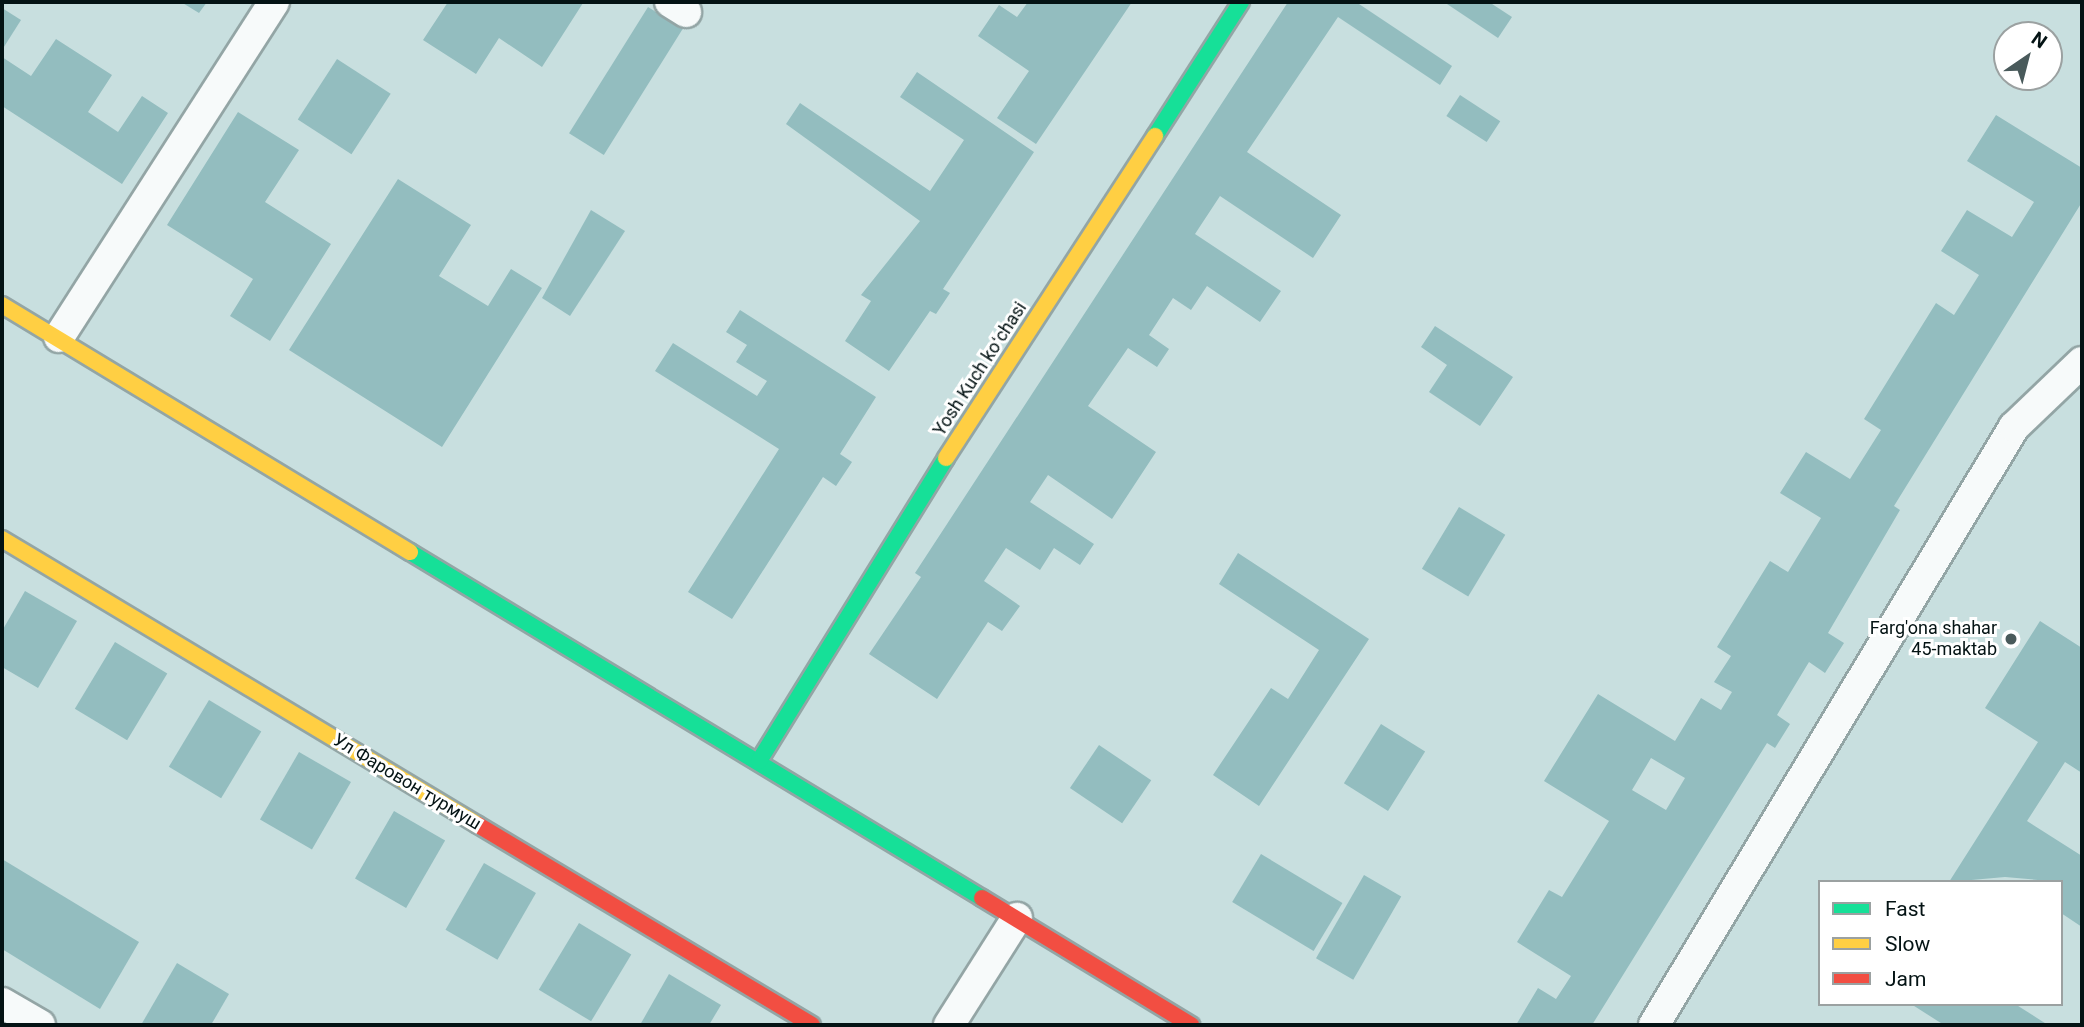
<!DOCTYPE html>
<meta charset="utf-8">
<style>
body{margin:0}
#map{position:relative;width:2084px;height:1027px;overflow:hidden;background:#c8dfdf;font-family:Roboto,sans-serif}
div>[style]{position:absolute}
.building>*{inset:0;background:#93bdbf;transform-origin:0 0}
.roads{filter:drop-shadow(2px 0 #93a5a5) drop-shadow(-2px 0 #93a5a5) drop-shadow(0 2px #93a5a5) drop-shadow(0 -2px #93a5a5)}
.street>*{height:30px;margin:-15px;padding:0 15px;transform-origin:15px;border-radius:15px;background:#f7fafa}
.fast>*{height:16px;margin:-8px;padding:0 8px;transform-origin:8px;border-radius:8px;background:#16e098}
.slow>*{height:16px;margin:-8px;padding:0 8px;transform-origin:8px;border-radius:8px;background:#ffcf43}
.jam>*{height:16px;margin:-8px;padding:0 8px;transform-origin:8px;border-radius:8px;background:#f24e42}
.dots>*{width:19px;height:19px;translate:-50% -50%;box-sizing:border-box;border:4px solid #fff;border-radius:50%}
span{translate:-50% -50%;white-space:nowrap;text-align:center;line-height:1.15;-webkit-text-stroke:6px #fff;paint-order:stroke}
.street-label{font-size:18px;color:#041314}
.poi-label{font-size:18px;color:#041314}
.right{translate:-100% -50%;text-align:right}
.frame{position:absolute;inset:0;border:4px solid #041314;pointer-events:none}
.legend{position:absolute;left:1818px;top:880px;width:245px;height:126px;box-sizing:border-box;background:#fff;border:2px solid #9ba1a1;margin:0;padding:9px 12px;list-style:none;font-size:21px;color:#041314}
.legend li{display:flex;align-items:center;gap:14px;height:35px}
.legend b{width:35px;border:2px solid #9ba1a1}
.north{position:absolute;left:1993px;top:21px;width:70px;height:70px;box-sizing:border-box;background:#fff;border:2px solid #9ba1a1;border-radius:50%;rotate:35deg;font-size:19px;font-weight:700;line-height:28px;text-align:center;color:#041314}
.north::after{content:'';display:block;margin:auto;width:24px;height:32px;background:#495a5b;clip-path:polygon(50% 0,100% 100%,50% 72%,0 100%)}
</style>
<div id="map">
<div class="building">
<i style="clip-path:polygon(181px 2px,207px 2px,199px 13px)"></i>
<i style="clip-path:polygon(448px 2px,581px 2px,583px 3px,542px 67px,499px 38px,476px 74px,423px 40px)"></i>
<i style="clip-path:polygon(1028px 2px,1132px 2px,1036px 144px,997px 118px,1029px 71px,978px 36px,999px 5px,1017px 17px)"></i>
<i style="clip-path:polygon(1288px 2px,1356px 2px,1452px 66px,1440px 85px,1338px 17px,1247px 152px,1341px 215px,1313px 258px,1220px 196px,1195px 234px,1281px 291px,1260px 322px,1207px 286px,1191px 310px,1173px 298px,1149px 335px,1169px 349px,1157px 367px,1128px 348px,1088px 406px,1156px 452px,1112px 519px,1048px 475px,1030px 502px,1094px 544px,1080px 565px,1054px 548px,1040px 570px,1006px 548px,984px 581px,1020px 606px,1002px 631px,988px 622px,937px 699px,869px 654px,921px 577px,915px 573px)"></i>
<i style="clip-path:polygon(1444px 2px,1489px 2px,1512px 17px,1498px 38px)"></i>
<i style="left:648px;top:7px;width:41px;height:149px;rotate:32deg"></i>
<i style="clip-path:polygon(2px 8px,21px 20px,2px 50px)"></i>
<i style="clip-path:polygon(56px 39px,112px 75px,88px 112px,118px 132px,142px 96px,168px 113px,122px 184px,2px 106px,2px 57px,31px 76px)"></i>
<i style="left:337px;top:59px;width:64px;height:72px;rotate:33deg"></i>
<i style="clip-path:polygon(917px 72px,1034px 152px,943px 289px,950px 293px,936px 314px,930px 311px,889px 371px,845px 341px,871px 301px,861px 295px,920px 221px,786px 124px,800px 103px,930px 191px,964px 140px,900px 97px)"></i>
<i style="left:1460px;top:95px;width:48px;height:25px;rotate:33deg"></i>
<i style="clip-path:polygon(238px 112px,299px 150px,265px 202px,331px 244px,270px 341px,230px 316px,253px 279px,167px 225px)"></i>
<i style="clip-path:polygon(evenodd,1996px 115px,2082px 168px,2082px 202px,1894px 506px,1900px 510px,1828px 633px,1844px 643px,1825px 673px,1809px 662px,1777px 715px,1790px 724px,1775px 748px,1767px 743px,1592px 1025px,1516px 1025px,1538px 988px,1556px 999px,1571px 976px,1517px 942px,1549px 890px,1562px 897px,1609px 821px,1544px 781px,1598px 694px,1675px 741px,1701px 698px,1721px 710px,1732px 692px,1714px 682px,1731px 656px,1717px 647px,1770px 561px,1788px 572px,1821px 518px,1780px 493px,1806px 452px,1850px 479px,1881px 430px,1864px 419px,1936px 303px,1954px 315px,1979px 275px,1941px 251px,1967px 210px,2012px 237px,2034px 202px,1967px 161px,1996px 115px,1651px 758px,1685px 778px,1666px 810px,1632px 790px,1651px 758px)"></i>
<i style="clip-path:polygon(398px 179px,471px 225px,439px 276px,488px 306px,511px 269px,542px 288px,442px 447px,289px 350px)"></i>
<i style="clip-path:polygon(591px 210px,625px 231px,570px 316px,542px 298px)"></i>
<i style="clip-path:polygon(740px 310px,876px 397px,840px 454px,852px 462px,836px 486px,823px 477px,732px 619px,688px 592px,779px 449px,655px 371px,673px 343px,757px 396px,767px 381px,736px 362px,747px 345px,726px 332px)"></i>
<i style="clip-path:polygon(1435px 326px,1513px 377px,1480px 426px,1429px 392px,1447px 365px,1421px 347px)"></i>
<i style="left:1459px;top:507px;width:54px;height:72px;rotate:31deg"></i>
<i style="clip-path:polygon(1238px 553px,1369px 639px,1259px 806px,1213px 775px,1271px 688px,1288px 699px,1319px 650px,1219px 584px)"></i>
<i style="clip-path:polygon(25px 591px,77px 621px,38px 688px,2px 667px,2px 631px)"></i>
<i style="clip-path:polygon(2040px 621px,2082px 648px,2082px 773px,2065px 762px,2027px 821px,2082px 856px,2082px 927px,2061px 913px,2061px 882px,2005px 877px,1949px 882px,2038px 742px,1985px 708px)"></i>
<i style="left:115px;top:642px;width:61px;height:78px;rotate:31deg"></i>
<i style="left:209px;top:700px;width:61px;height:78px;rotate:31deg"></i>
<i style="left:1381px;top:724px;width:52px;height:70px;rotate:32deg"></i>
<i style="left:1099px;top:745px;width:63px;height:52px;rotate:34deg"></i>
<i style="left:299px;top:752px;width:60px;height:78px;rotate:30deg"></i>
<i style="left:394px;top:811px;width:59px;height:78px;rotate:30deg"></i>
<i style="left:1261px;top:854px;width:95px;height:56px;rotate:31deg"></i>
<i style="clip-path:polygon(2px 859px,139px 942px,100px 1009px,2px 949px)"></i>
<i style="left:484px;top:863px;width:60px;height:77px;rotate:30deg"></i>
<i style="left:1364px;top:875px;width:43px;height:96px;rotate:30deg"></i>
<i style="left:579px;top:923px;width:61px;height:78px;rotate:31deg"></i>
<i style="clip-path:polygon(177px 963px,229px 994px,211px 1025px,141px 1025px)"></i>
<i style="clip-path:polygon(669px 974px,721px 1005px,709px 1025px,640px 1025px)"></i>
<i style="clip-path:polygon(1911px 1004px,2015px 1004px,2048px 1025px,1944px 1025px)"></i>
</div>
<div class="roads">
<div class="street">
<i style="left:670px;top:2px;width:19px;rotate:32deg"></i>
<i style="left:59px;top:337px;width:398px;rotate:-57.3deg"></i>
<i style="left:2px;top:1003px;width:44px;rotate:30.1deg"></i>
<i style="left:949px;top:1025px;width:127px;rotate:-57.6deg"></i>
<i style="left:1654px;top:1025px;width:698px;rotate:-58.95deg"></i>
<i style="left:2014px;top:427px;width:94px;rotate:-43.7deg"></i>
</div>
<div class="fast">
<i style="left:1155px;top:136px;width:159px;rotate:-57.3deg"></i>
<i style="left:410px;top:552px;width:669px;rotate:31.17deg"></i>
<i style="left:759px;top:761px;width:356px;rotate:-58.3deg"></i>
</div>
<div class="slow">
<i style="left:2px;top:305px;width:477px;rotate:31.2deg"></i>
<i style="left:946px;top:458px;width:384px;rotate:-57deg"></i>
<i style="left:2px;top:539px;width:555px;rotate:31deg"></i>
</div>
<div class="jam">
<i style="left:478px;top:825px;width:389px;rotate:30.9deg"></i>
<i style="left:982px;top:898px;width:245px;rotate:31.3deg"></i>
</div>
</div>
<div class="dots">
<i style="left:2011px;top:639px;background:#495a5b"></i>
</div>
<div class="street-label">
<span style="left:980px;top:369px;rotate:-57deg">Yosh Kuch koʻchasi</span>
<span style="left:407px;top:782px;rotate:31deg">Ул Фаровон турмуш</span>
</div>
<div class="poi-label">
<span class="right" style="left:1997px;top:639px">Farg'ona shahar<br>45-maktab</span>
</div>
<div class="frame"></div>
<ul class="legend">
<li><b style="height:9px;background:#16e098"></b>Fast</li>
<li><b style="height:9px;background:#ffcf43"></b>Slow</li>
<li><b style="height:9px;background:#f24e42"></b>Jam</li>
</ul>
<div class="north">N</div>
</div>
